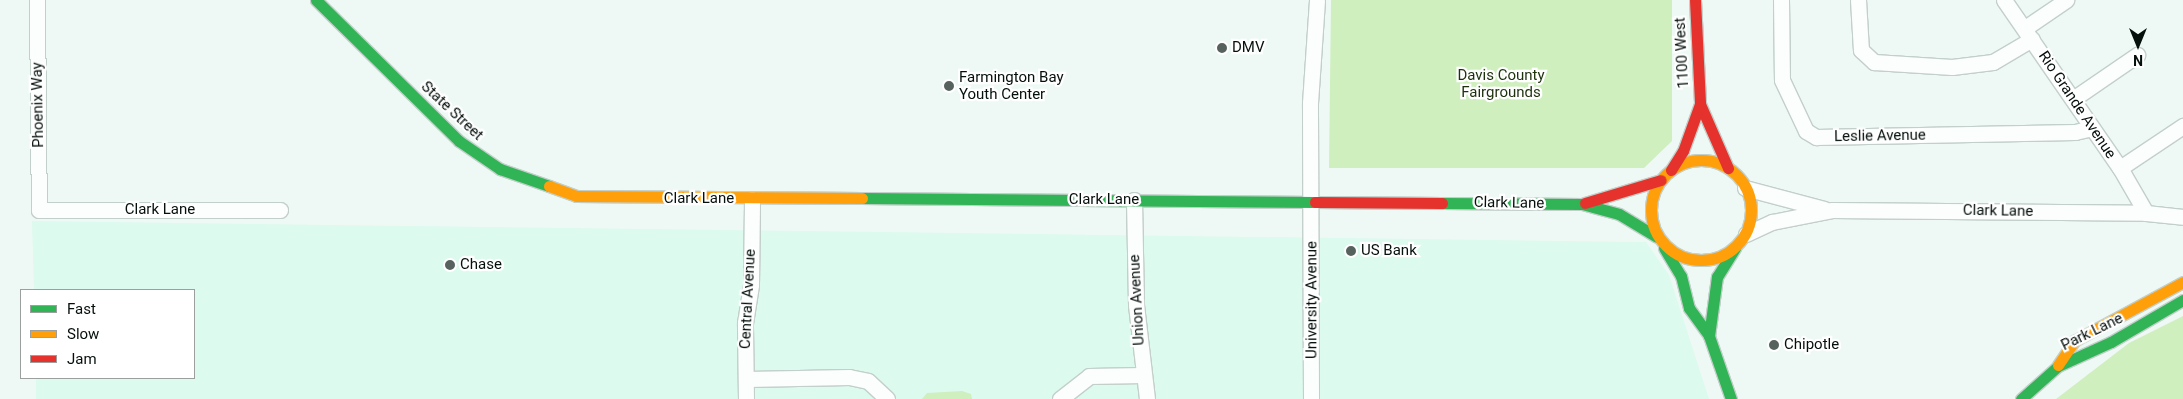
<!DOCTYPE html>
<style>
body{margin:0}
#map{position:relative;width:2183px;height:399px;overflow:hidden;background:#eef9f5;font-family:Roboto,sans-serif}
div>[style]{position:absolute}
.built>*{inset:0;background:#dcfaee}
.green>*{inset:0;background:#cfefbf}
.roads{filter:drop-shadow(1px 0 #c3cfca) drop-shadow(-1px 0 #c3cfca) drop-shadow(0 1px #c3cfca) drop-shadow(0 -1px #c3cfca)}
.street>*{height:15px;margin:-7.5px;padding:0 7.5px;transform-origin:7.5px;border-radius:7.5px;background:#fcfefe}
.fast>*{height:11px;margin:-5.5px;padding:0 5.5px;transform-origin:5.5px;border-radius:5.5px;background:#30b455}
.slow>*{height:11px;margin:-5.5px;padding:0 5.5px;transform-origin:5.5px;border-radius:5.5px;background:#ff9f0a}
.slow>.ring{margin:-5.5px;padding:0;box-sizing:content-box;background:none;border:11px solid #ff9f0a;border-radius:50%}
.jam>*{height:11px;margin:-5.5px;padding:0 5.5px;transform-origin:5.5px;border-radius:5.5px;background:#e5322d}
.dots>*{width:14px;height:14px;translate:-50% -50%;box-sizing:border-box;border:2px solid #fff;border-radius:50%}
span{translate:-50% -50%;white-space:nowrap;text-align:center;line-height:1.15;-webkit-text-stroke:4.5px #fff;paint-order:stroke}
.poi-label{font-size:15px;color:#05100c}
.left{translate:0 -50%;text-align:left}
.street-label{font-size:15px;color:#05100c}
.park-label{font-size:15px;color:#1e310d}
.legend{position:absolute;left:20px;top:289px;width:175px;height:90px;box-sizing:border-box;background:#fff;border:1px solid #9b9f9e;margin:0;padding:6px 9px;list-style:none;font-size:15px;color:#05100c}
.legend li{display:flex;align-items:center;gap:10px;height:25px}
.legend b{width:25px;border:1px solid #9b9f9e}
.north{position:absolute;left:2113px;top:20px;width:50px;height:50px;-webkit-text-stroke:4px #fff;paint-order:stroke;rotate:180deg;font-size:14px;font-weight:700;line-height:20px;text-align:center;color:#05100c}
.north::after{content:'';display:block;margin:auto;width:18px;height:22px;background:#05100c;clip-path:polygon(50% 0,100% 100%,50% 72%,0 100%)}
</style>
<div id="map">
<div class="built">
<i style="clip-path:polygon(32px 221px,1646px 242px,1669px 275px,1709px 399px,36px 399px,36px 378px,194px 378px,194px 290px,34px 290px)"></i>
</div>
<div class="green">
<i style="clip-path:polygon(1331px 0,1672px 0,1672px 141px,1644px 168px,1329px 168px)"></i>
<i style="clip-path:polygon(2183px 316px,2183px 399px,2056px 399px,2129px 343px)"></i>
<i style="clip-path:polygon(962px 391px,971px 394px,972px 399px,922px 399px,927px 393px)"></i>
</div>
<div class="roads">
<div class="street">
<i style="left:37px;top:0;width:210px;rotate:89.5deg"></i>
<i style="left:39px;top:210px;width:241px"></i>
<i style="left:1781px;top:0;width:80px;rotate:89.3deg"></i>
<i style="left:1782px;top:80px;width:56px;rotate:64.8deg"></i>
<i style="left:1806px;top:131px;width:12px;rotate:31deg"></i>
<i style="left:1816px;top:137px;width:259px;rotate:-1.1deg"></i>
<i style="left:2075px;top:132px;width:17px;rotate:-13deg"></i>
<i style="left:1858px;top:0;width:50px;rotate:86.6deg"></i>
<i style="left:1861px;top:50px;width:18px;rotate:43deg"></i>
<i style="left:1874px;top:62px;width:78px;rotate:3.7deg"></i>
<i style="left:1952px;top:67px;width:41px;rotate:-7deg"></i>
<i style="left:1993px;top:62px;width:45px;rotate:-30.5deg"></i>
<i style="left:2004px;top:0;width:204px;rotate:55.4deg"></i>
<i style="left:2120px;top:168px;width:52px;rotate:60deg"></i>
<i style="left:2025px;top:28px;width:50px;rotate:-34.3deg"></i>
<i style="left:2073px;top:99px;width:78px;rotate:-34.5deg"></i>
<i style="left:2120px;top:168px;width:76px;rotate:-33.7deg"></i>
<i style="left:1745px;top:188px;width:82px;rotate:14.9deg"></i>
<i style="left:1134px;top:200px;width:105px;rotate:88.9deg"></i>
<i style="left:1136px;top:305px;width:95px;rotate:83.3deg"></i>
<i style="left:1746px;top:234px;width:29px;rotate:-25deg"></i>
<i style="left:1772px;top:222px;width:61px;rotate:-11.3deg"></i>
<i style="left:1832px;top:210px;width:314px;rotate:0.5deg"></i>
<i style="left:2146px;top:213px;width:37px;rotate:6deg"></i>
<i style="left:747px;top:379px;width:102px;rotate:-1.1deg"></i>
<i style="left:849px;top:377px;width:19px;rotate:12deg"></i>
<i style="left:868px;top:381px;width:26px;rotate:43deg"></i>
<i style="left:746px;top:399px;width:76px;rotate:-90.8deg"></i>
<i style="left:745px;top:323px;width:39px;rotate:-81deg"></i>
<i style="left:751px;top:284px;width:85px;rotate:-89.3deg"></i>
<i style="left:1060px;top:399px;width:37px;rotate:-38deg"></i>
<i style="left:1089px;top:376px;width:54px;rotate:-1.1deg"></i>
<i style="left:1311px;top:399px;width:296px;rotate:-90.2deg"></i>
<i style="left:1310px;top:103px;width:103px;rotate:-86.1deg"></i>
</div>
<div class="fast">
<i style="left:316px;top:0;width:201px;rotate:44.6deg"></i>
<i style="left:459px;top:141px;width:50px;rotate:34.3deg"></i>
<i style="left:500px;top:169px;width:52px;rotate:19.1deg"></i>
<i style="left:862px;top:198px;width:453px;rotate:0.5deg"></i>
<i style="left:1442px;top:203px;width:140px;rotate:0.4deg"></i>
<i style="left:1582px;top:204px;width:38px;rotate:15deg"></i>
<i style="left:1619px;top:214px;width:44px;rotate:31.2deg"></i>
<i style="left:1664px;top:248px;width:33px;rotate:59deg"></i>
<i style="left:1681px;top:276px;width:33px;rotate:76deg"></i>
<i style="left:1689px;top:308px;width:34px;rotate:54deg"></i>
<i style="left:1709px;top:336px;width:67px;rotate:70.8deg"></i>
<i style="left:1709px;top:336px;width:60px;rotate:-82.3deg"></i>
<i style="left:1717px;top:277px;width:34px;rotate:-58deg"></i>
<i style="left:2021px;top:399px;width:50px;rotate:-41.7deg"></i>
<i style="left:2058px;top:366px;width:58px;rotate:-24.4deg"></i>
<i style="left:2111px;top:342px;width:83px;rotate:-30.3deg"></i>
</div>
<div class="slow">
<i class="ring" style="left:1651px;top:160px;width:89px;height:89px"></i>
<i style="left:549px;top:186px;width:29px;rotate:20deg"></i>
<i style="left:576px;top:196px;width:286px;rotate:0.4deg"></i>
<i style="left:2058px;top:365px;width:29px;rotate:-56deg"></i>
<i style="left:2074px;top:341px;width:124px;rotate:-28.4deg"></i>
</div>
<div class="jam">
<i style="left:1695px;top:0;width:104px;rotate:87.2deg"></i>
<i style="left:1700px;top:104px;width:70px;rotate:66.4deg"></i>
<i style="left:1671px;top:170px;width:22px;rotate:-58deg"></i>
<i style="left:1683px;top:151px;width:50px;rotate:-70.1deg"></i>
<i style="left:1315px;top:202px;width:127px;rotate:0.5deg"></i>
<i style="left:1585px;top:203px;width:79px;rotate:-16.8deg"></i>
</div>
</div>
<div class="dots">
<i style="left:1222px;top:48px;background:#57625e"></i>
<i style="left:949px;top:86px;background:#57625e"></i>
<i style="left:1351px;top:251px;background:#57625e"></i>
<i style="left:450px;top:265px;background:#57625e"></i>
<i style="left:1774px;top:345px;background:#57625e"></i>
</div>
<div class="poi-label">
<span class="left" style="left:1232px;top:48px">DMV</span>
<span class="left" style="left:959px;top:86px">Farmington Bay<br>Youth Center</span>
<span class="left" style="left:1361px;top:251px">US Bank</span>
<span class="left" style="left:460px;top:265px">Chase</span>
<span class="left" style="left:1784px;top:345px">Chipotle</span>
</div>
<div class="street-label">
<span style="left:1682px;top:53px;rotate:-93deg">1100 West</span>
<span style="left:38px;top:105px;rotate:-91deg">Phoenix Way</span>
<span style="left:2077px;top:105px;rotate:56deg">Rio Grande Avenue</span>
<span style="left:452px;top:111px;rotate:43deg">State Street</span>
<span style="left:1880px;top:136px;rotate:-1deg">Leslie Avenue</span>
<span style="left:699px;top:199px">Clark Lane</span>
<span style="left:1104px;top:200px">Clark Lane</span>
<span style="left:1509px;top:203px;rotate:1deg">Clark Lane</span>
<span style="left:160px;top:210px">Clark Lane</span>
<span style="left:1998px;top:211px;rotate:1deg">Clark Lane</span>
<span style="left:748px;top:299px;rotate:-87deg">Central Avenue</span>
<span style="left:1137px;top:300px;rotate:-93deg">Union Avenue</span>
<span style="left:1312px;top:300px;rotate:-90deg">University Avenue</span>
<span style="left:2092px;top:332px;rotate:-26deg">Park Lane</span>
</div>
<div class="park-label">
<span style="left:1501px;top:84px">Davis County<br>Fairgrounds</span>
</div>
<ul class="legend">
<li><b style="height:6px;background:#30b455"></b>Fast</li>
<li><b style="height:6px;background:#ff9f0a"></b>Slow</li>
<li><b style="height:6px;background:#e5322d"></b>Jam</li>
</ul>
<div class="north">N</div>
</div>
